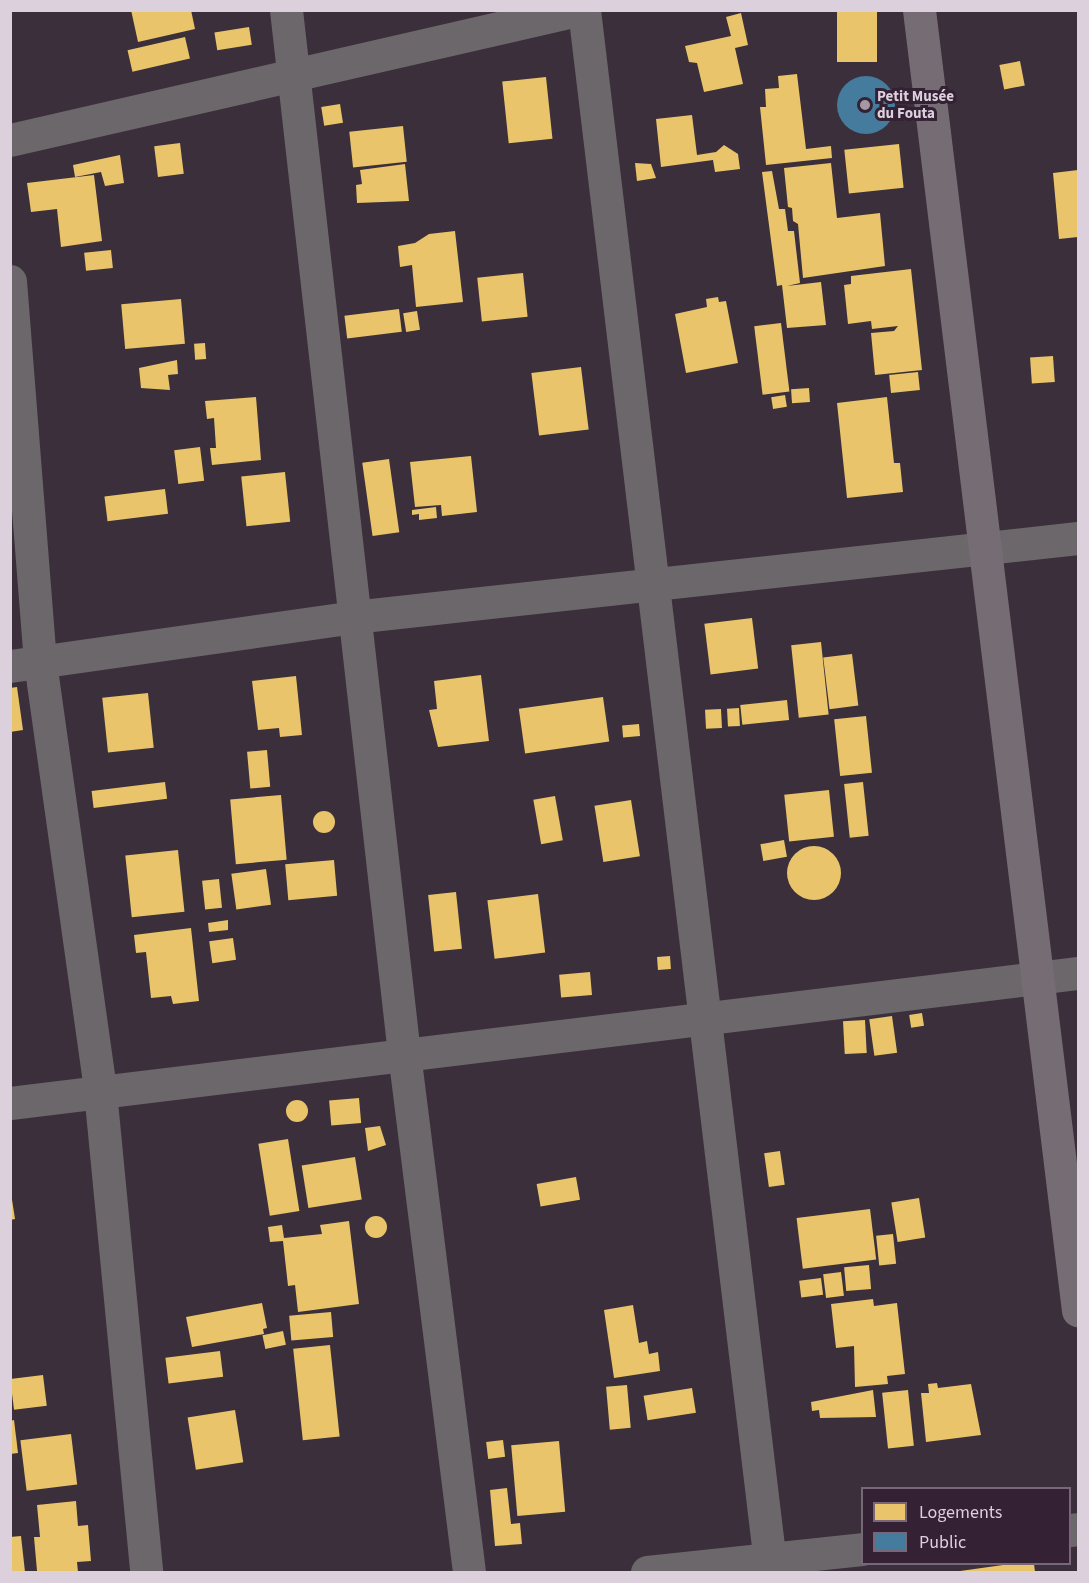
<!DOCTYPE html>
<meta charset="utf-8">
<style>
body{margin:0}
#map{position:relative;width:1089px;height:1583px;overflow:hidden;background:#3a2f3a;font-family:"Source Sans 3",sans-serif}
div>[style]{position:absolute}
.homes>*{inset:0;background:#e9c46a;transform-origin:0 0}
.round{border-radius:50%}
.public>*{inset:0;background:#457b9d}
.minor>*{height:33px;margin:-16.5px;padding:0 16.5px;transform-origin:16.5px;border-radius:16.5px;background:#6c676b}
.highway>*{height:33px;margin:-16.5px;padding:0 16.5px;transform-origin:16.5px;border-radius:16.5px;background:#756c74}
.dots>*{width:16px;height:16px;translate:-50% -50%;box-sizing:border-box;border:3px solid #342134;border-radius:50%}
span{translate:-50% -50%;white-space:nowrap;text-align:center;line-height:1.15;-webkit-text-stroke:6px #342134;paint-order:stroke}
.poi-label{font-size:15px;color:#ddd0dd;font-weight:700}
.left{translate:0 -50%;text-align:left}
.frame{position:absolute;inset:0;border:12px solid #ddd0dd;pointer-events:none}
.legend{position:absolute;left:861px;top:1487px;width:210px;height:78px;box-sizing:border-box;background:#342134;border:2px solid #786778;margin:0;padding:8px 10px;list-style:none;font-size:18px;color:#ddd0dd}
.legend li{display:flex;align-items:center;gap:12px;height:30px}
.legend b{width:30px;border:2px solid #786778}
</style>
<div id="map">
<div class="homes">
<i style="clip-path:polygon(131px 10px,191px 10px,195px 29px,138px 42px)"></i>
<i style="left:837px;top:10px;width:40px;height:52px"></i>
<i style="clip-path:polygon(741px 13px,748px 45px,735px 48px,743px 84px,704px 92px,697px 63px,689px 62px,685px 46px,731px 36px,726px 17px)"></i>
<i style="left:249px;top:27px;width:18px;height:35px;rotate:81deg"></i>
<i style="left:185px;top:37px;width:22px;height:59px;rotate:77deg"></i>
<i style="left:1020px;top:61px;width:25px;height:21px;rotate:79deg"></i>
<i style="clip-path:polygon(797px 74px,806px 149px,831px 146px,832px 158px,766px 165px,760px 107px,766px 107px,765px 89px,779px 88px,778px 76px)"></i>
<i style="left:546px;top:77px;width:62px;height:44px;rotate:84deg"></i>
<i style="left:340px;top:104px;width:19px;height:19px;rotate:81deg"></i>
<i style="clip-path:polygon(692px 115px,697px 155px,716px 152px,724px 145px,738px 154px,740px 169px,715px 172px,713px 160px,661px 167px,656px 119px)"></i>
<i style="left:403px;top:126px;width:36px;height:54px;rotate:84deg"></i>
<i style="left:180px;top:143px;width:31px;height:26px;rotate:83deg"></i>
<i style="left:899px;top:144px;width:44px;height:55px;rotate:84deg"></i>
<i style="clip-path:polygon(120px 155px,124px 183px,105px 186px,101px 172px,75px 177px,73px 165px)"></i>
<i style="clip-path:polygon(635px 163px,651px 164px,656px 178px,637px 181px)"></i>
<i style="clip-path:polygon(831px 163px,837px 218px,880px 213px,885px 266px,803px 278px,798px 224px,793px 221px,792px 208px,788px 207px,784px 168px)"></i>
<i style="clip-path:polygon(405px 164px,409px 201px,357px 203px,356px 185px,362px 184px,360px 170px)"></i>
<i style="clip-path:polygon(1078px 170px,1078px 237px,1059px 239px,1053px 173px)"></i>
<i style="clip-path:polygon(772px 171px,779px 209px,785px 209px,788px 231px,794px 231px,800px 283px,787px 286px,821px 282px,826px 325px,787px 328px,782px 285px,777px 286px,762px 172px)"></i>
<i style="clip-path:polygon(94px 175px,102px 241px,61px 247px,57px 209px,31px 212px,27px 183px)"></i>
<i style="clip-path:polygon(455px 231px,463px 302px,416px 307px,412px 265px,400px 267px,398px 246px,415px 243px,429px 234px)"></i>
<i style="left:111px;top:250px;width:18px;height:27px;rotate:84deg"></i>
<i style="clip-path:polygon(911px 269px,922px 370px,875px 375px,871px 333px,894px 331px,898px 326px,872px 329px,871px 321px,848px 324px,844px 285px,851px 284px,851px 276px)"></i>
<i style="left:523px;top:273px;width:44px;height:46px;rotate:84deg"></i>
<i style="clip-path:polygon(718px 297px,719px 302px,726px 301px,738px 363px,686px 373px,675px 314px,707px 307px,706px 299px)"></i>
<i style="left:181px;top:299px;width:45px;height:60px;rotate:85deg"></i>
<i style="left:399px;top:309px;width:23px;height:55px;rotate:83deg"></i>
<i style="left:417px;top:311px;width:19px;height:14px;rotate:81deg"></i>
<i style="left:781px;top:323px;width:69px;height:27px;rotate:83deg"></i>
<i style="left:205px;top:343px;width:16px;height:11px;rotate:86deg"></i>
<i style="left:1053px;top:356px;width:26px;height:23px;rotate:86deg"></i>
<i style="clip-path:polygon(177px 360px,178px 374px,168px 375px,170px 390px,141px 388px,139px 368px)"></i>
<i style="left:581px;top:367px;width:63px;height:50px;rotate:83deg"></i>
<i style="left:918px;top:372px;width:18px;height:29px;rotate:84deg"></i>
<i style="left:809px;top:388px;width:14px;height:18px;rotate:86deg"></i>
<i style="left:785px;top:395px;width:12px;height:14px;rotate:81deg"></i>
<i style="clip-path:polygon(256px 397px,261px 460px,212px 465px,210px 448px,216px 448px,214px 418px,207px 419px,205px 401px)"></i>
<i style="clip-path:polygon(887px 397px,894px 463px,900px 463px,903px 492px,847px 498px,837px 403px)"></i>
<i style="left:200px;top:447px;width:34px;height:26px;rotate:83deg"></i>
<i style="clip-path:polygon(471px 456px,477px 512px,442px 516px,441px 505px,415px 507px,410px 462px)"></i>
<i style="left:389px;top:459px;width:74px;height:27px;rotate:82deg"></i>
<i style="left:285px;top:472px;width:50px;height:44px;rotate:84deg"></i>
<i style="left:165px;top:489px;width:25px;height:61px;rotate:83deg"></i>
<i style="clip-path:polygon(436px 507px,437px 518px,419px 520px,419px 514px,412px 515px,412px 510px)"></i>
<i style="left:752px;top:618px;width:51px;height:48px;rotate:83deg"></i>
<i style="left:821px;top:642px;width:73px;height:30px;rotate:84deg"></i>
<i style="left:852px;top:654px;width:52px;height:29px;rotate:83deg"></i>
<i style="clip-path:polygon(481px 675px,489px 741px,438px 747px,429px 710px,437px 709px,434px 681px)"></i>
<i style="clip-path:polygon(296px 676px,302px 735px,280px 737px,279px 728px,258px 730px,252px 681px)"></i>
<i style="clip-path:polygon(17px 687px,23px 730px,10px 732px,10px 688px)"></i>
<i style="left:148px;top:693px;width:55px;height:46px;rotate:84deg"></i>
<i style="left:603px;top:697px;width:45px;height:85px;rotate:82deg"></i>
<i style="left:787px;top:700px;width:20px;height:47px;rotate:84deg"></i>
<i style="left:739px;top:708px;width:18px;height:12px;rotate:87deg"></i>
<i style="left:721px;top:709px;width:19px;height:16px;rotate:87deg"></i>
<i style="left:866px;top:716px;width:57px;height:32px;rotate:84deg"></i>
<i style="left:639px;top:724px;width:12px;height:17px;rotate:85deg"></i>
<i style="left:267px;top:750px;width:37px;height:20px;rotate:85deg"></i>
<i style="left:165px;top:782px;width:17px;height:74px;rotate:83deg"></i>
<i style="left:863px;top:782px;width:54px;height:19px;rotate:84deg"></i>
<i style="left:829px;top:790px;width:47px;height:45px;rotate:84deg"></i>
<i style="left:281px;top:795px;width:65px;height:51px;rotate:85deg"></i>
<i style="left:555px;top:796px;width:45px;height:22px;rotate:80deg"></i>
<i style="left:631px;top:800px;width:57px;height:37px;rotate:81deg"></i>
<i class="round" style="left:313px;top:811px;width:22px;height:22px"></i>
<i style="left:784px;top:840px;width:17px;height:24px;rotate:80deg"></i>
<i class="round" style="left:787px;top:846px;width:54px;height:54px"></i>
<i style="left:178px;top:850px;width:62px;height:53px;rotate:84deg"></i>
<i style="left:334px;top:860px;width:36px;height:49px;rotate:85deg"></i>
<i style="left:266px;top:869px;width:36px;height:35px;rotate:82deg"></i>
<i style="left:219px;top:879px;width:29px;height:17px;rotate:84deg"></i>
<i style="left:456px;top:892px;width:57px;height:28px;rotate:84deg"></i>
<i style="left:538px;top:894px;width:59px;height:51px;rotate:83deg"></i>
<i style="clip-path:polygon(228px 920px,228px 930px,209px 932px,208px 923px)"></i>
<i style="clip-path:polygon(191px 928px,199px 1001px,173px 1004px,171px 996px,151px 998px,146px 952px,136px 953px,134px 935px)"></i>
<i style="left:233px;top:938px;width:22px;height:24px;rotate:82deg"></i>
<i style="left:670px;top:956px;width:13px;height:13px;rotate:86deg"></i>
<i style="left:590px;top:972px;width:23px;height:31px;rotate:85deg"></i>
<i style="left:922px;top:1013px;width:13px;height:13px;rotate:81deg"></i>
<i style="left:892px;top:1016px;width:37px;height:23px;rotate:82deg"></i>
<i style="left:865px;top:1020px;width:33px;height:22px;rotate:87deg"></i>
<i style="left:359px;top:1098px;width:25px;height:30px;rotate:85deg"></i>
<i class="round" style="left:286px;top:1100px;width:22px;height:22px"></i>
<i style="clip-path:polygon(380px 1126px,386px 1145px,368px 1151px,365px 1128px)"></i>
<i style="left:288px;top:1139px;width:73px;height:30px;rotate:81deg"></i>
<i style="left:780px;top:1151px;width:34px;height:16px;rotate:82deg"></i>
<i style="left:355px;top:1157px;width:43px;height:54px;rotate:81deg"></i>
<i style="left:576px;top:1177px;width:23px;height:40px;rotate:80deg"></i>
<i style="clip-path:polygon(10px 1187px,15px 1219px,10px 1220px)"></i>
<i style="left:919px;top:1198px;width:40px;height:28px;rotate:81deg"></i>
<i style="left:870px;top:1209px;width:51px;height:74px;rotate:83deg"></i>
<i class="round" style="left:365px;top:1216px;width:22px;height:22px"></i>
<i style="clip-path:polygon(349px 1221px,359px 1304px,298px 1312px,295px 1285px,288px 1286px,283px 1241px,270px 1242px,268px 1227px,282px 1225px,284px 1238px,322px 1234px,320px 1225px)"></i>
<i style="left:893px;top:1234px;width:30px;height:17px;rotate:84deg"></i>
<i style="left:869px;top:1265px;width:24px;height:25px;rotate:85deg"></i>
<i style="left:841px;top:1272px;width:24px;height:18px;rotate:83deg"></i>
<i style="left:821px;top:1278px;width:17px;height:22px;rotate:83deg"></i>
<i style="clip-path:polygon(873px 1299px,874px 1306px,897px 1303px,905px 1374px,887px 1376px,888px 1384px,855px 1387px,854px 1346px,836px 1348px,831px 1304px)"></i>
<i style="clip-path:polygon(262px 1303px,267px 1328px,263px 1329px,264px 1334px,192px 1347px,186px 1317px)"></i>
<i style="clip-path:polygon(633px 1305px,639px 1343px,647px 1341px,649px 1354px,658px 1352px,660px 1371px,614px 1378px,604px 1310px)"></i>
<i style="left:331px;top:1312px;width:25px;height:42px;rotate:85deg"></i>
<i style="left:283px;top:1331px;width:14px;height:21px;rotate:78deg"></i>
<i style="left:330px;top:1345px;width:92px;height:37px;rotate:84deg"></i>
<i style="left:220px;top:1351px;width:26px;height:55px;rotate:83deg"></i>
<i style="left:43px;top:1375px;width:31px;height:33px;rotate:83deg"></i>
<i style="clip-path:polygon(937px 1383px,938px 1388px,971px 1384px,981px 1435px,926px 1442px,921px 1393px,929px 1393px,928px 1384px)"></i>
<i style="left:627px;top:1385px;width:43px;height:21px;rotate:85deg"></i>
<i style="left:692px;top:1388px;width:25px;height:49px;rotate:81deg"></i>
<i style="clip-path:polygon(873px 1390px,876px 1417px,820px 1418px,819px 1410px,812px 1411px,811px 1402px)"></i>
<i style="left:908px;top:1390px;width:56px;height:26px;rotate:84deg"></i>
<i style="left:235px;top:1410px;width:53px;height:48px;rotate:81deg"></i>
<i style="clip-path:polygon(14px 1420px,18px 1453px,10px 1454px,10px 1421px)"></i>
<i style="left:71px;top:1434px;width:51px;height:51px;rotate:83deg"></i>
<i style="left:503px;top:1440px;width:17px;height:17px;rotate:83deg"></i>
<i style="left:559px;top:1441px;width:71px;height:48px;rotate:85deg"></i>
<i style="clip-path:polygon(507px 1488px,511px 1524px,520px 1523px,522px 1544px,495px 1546px,490px 1490px)"></i>
<i style="clip-path:polygon(76px 1501px,78px 1526px,88px 1525px,91px 1561px,77px 1562px,78px 1572px,37px 1571px,34px 1537px,40px 1537px,37px 1505px)"></i>
<i style="clip-path:polygon(21px 1536px,25px 1572px,10px 1572px,10px 1537px)"></i>
<i style="clip-path:polygon(1010px 1564px,1034px 1564px,1035px 1572px,953px 1572px)"></i>
</div>
<div class="public">
<i class="round" style="left:837px;top:76px;width:58px;height:58px"></i>
</div>
<div class="minor">
<i style="left:286px;top:10px;width:1050px;rotate:83.55deg"></i>
<i style="left:404px;top:1053px;width:523px;rotate:82.86deg"></i>
<i style="left:584px;top:10px;width:1573px;rotate:83.17deg"></i>
<i style="left:10px;top:140px;width:582px;rotate:-12.91deg"></i>
<i style="left:10px;top:281px;width:382px;rotate:85.5deg"></i>
<i style="left:40px;top:662px;width:433px;rotate:82deg"></i>
<i style="left:100px;top:1091px;width:483px;rotate:84.5deg"></i>
<i style="left:10px;top:666px;width:346px;rotate:-8.1deg"></i>
<i style="left:353px;top:617px;width:729px;rotate:-6.22deg"></i>
<i style="left:10px;top:1103px;width:1076px;rotate:-6.94deg"></i>
<i style="left:1070px;top:1530px;width:8px;rotate:-7deg"></i>
<i style="left:647px;top:1572px;width:216px;rotate:-6.1deg"></i>
</div>
<div class="highway">
<i style="left:919px;top:10px;width:1310px;rotate:83.03deg"></i>
</div>
<div class="dots">
<i style="left:865px;top:105px;background:#a498a4"></i>
</div>
<div class="poi-label">
<span class="left" style="left:877px;top:105px">Petit Musée<br>du Fouta</span>
</div>
<div class="frame"></div>
<ul class="legend">
<li><b style="height:16px;background:#e9c46a"></b>Logements</li>
<li><b style="height:16px;background:#457b9d"></b>Public</li>
</ul>
</div>
